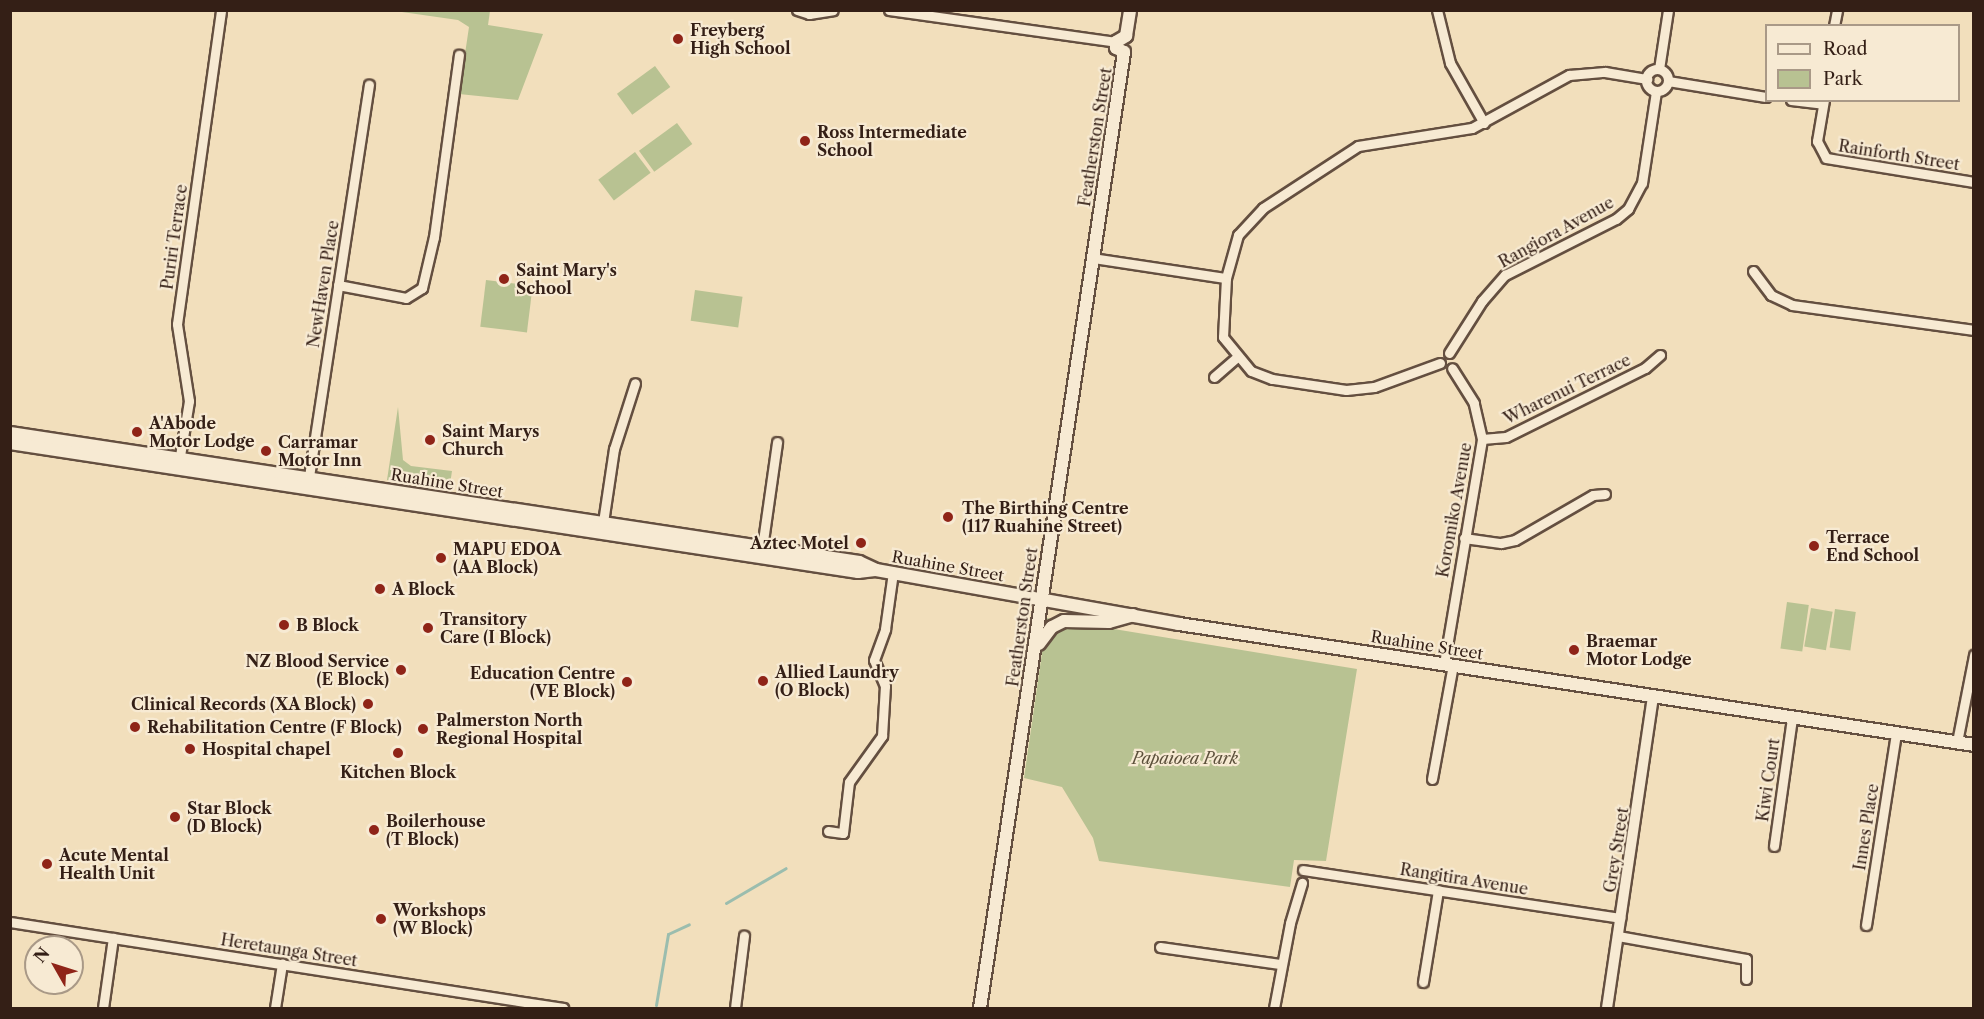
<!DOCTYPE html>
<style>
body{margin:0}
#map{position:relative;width:1984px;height:1019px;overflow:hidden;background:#f2dfbc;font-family:"Libre Caslon Text",serif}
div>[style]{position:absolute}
.green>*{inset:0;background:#b8c292;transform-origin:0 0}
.stream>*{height:3px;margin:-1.5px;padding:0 1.5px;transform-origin:1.5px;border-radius:1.5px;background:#9bbdae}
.roads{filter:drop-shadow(2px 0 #644f40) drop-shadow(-2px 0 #644f40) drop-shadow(0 2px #644f40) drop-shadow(0 -2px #644f40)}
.minor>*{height:9px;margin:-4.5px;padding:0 4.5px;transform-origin:4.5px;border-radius:4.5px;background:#f7ead3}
.minor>.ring{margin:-4.5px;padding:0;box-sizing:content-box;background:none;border:9px solid #f7ead3;border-radius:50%}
.tertiary>*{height:10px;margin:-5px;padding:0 5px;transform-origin:5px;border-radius:5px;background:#f7ead3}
.secondary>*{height:12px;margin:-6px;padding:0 6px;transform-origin:6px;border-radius:6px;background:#f7ead3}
.dots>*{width:16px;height:16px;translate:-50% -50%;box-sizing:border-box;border:3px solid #f7ead3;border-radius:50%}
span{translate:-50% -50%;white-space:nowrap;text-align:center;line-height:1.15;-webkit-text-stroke:4.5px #f7ead3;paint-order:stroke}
.poi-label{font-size:16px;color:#341f16;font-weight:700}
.left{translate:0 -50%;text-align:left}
.right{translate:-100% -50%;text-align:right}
.street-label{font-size:16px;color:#341f16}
.park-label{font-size:16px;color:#5c503b;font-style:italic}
.frame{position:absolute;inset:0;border:12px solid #341f16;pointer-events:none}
.legend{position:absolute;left:1765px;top:24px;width:195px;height:78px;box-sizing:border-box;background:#f7ead3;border:2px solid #a99987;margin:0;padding:8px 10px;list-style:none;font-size:18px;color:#341f16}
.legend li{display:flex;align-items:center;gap:12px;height:30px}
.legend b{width:30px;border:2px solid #a99987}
.north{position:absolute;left:24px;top:935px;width:60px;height:60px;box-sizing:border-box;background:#f7ead3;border:2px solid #a99987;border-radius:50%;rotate:309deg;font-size:16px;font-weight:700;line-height:24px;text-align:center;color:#341f16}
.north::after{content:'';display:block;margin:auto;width:21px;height:27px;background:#8f2418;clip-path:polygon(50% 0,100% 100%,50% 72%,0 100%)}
</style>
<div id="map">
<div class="green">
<i style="clip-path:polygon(395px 11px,490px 11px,488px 25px,543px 34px,518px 100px,459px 94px,469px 27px,458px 20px)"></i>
<i style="left:655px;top:66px;width:26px;height:47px;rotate:54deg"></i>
<i style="left:677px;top:123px;width:26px;height:47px;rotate:54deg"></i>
<i style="left:635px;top:152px;width:26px;height:46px;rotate:53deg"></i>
<i style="left:486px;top:280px;width:47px;height:47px;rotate:7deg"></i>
<i style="left:695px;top:290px;width:48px;height:31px;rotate:8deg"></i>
<i style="clip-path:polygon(398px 407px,403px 460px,411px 466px,452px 471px,449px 491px,387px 480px)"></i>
<i style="left:1787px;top:602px;width:22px;height:47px;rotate:8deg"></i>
<i style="left:1811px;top:608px;width:22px;height:39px;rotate:10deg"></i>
<i style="left:1835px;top:609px;width:21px;height:39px;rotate:8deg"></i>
<i style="clip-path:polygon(1047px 618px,1357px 669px,1326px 861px,1294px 860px,1290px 887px,1099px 861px,1093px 838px,1062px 787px,1024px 778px)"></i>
</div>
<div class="stream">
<i style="left:726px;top:903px;width:69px;rotate:-30.3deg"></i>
<i style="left:656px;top:1005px;width:72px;rotate:-80.4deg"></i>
<i style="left:668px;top:934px;width:23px;rotate:-25deg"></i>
</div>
<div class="roads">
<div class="minor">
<i style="left:797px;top:10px;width:13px;rotate:18deg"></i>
<i style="left:809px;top:14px;width:24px;rotate:-9deg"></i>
<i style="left:889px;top:10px;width:229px;rotate:8deg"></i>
<i style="left:1437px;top:10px;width:55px;rotate:76.2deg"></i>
<i style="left:1450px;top:63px;width:69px;rotate:60.5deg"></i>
<i style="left:1834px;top:26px;width:16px;rotate:-79deg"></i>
<i style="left:1659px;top:69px;width:60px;rotate:-81.3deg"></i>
<i class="ring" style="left:1646px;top:69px;width:13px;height:13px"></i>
<i style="left:1668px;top:81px;width:99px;rotate:9.3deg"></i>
<i style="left:1791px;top:100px;width:32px;rotate:7deg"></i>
<i style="left:1824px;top:100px;width:42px;rotate:99.7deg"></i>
<i style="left:1817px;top:141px;width:19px;rotate:62deg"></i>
<i style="left:1826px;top:158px;width:150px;rotate:9.2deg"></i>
<i style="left:1093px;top:258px;width:134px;rotate:8.6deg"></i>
<i style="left:1753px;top:271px;width:30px;rotate:53deg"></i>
<i style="left:1771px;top:295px;width:23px;rotate:25deg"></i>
<i style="left:1792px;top:305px;width:184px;rotate:7.8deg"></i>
<i style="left:338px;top:285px;width:69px;rotate:10.8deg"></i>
<i style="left:406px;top:298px;width:19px;rotate:-32deg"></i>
<i style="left:422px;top:288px;width:52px;rotate:-76.8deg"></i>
<i style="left:434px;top:237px;width:184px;rotate:-82.2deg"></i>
<i style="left:1449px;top:353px;width:62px;rotate:-57.6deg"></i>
<i style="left:1482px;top:301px;width:35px;rotate:-49deg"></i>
<i style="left:1505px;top:275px;width:124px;rotate:-26.8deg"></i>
<i style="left:1616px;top:219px;width:16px;rotate:-40deg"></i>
<i style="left:1628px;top:209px;width:30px;rotate:-62deg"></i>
<i style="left:1642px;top:183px;width:93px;rotate:-81.3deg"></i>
<i style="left:1440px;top:363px;width:70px;rotate:160deg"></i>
<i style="left:1374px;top:387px;width:28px;rotate:174deg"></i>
<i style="left:1346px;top:390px;width:75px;rotate:-171.5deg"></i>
<i style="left:1272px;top:379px;width:22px;rotate:-159deg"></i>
<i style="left:1251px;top:371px;width:44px;rotate:-129.5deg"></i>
<i style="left:1223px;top:337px;width:59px;rotate:-87.1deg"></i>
<i style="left:1226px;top:278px;width:45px;rotate:-74.4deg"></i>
<i style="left:1238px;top:235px;width:37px;rotate:-47deg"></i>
<i style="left:1263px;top:208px;width:113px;rotate:-33.1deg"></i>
<i style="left:1358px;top:146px;width:115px;rotate:-9deg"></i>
<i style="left:1472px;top:128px;width:111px;rotate:-28.7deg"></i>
<i style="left:1569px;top:75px;width:36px;rotate:-5deg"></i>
<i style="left:1605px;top:72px;width:43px;rotate:9.5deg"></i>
<i style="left:1214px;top:377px;width:30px;rotate:-41deg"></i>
<i style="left:1482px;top:439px;width:24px;rotate:-5deg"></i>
<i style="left:1506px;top:437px;width:155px;rotate:-26.4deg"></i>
<i style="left:1645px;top:368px;width:20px;rotate:-41deg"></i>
<i style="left:179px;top:462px;width:62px;rotate:-80.7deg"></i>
<i style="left:189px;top:401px;width:78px;rotate:-98.9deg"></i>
<i style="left:177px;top:324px;width:317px;rotate:-82deg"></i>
<i style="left:308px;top:483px;width:403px;rotate:-81.3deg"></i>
<i style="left:602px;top:529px;width:81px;rotate:-81.5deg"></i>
<i style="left:614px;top:449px;width:69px;rotate:-72.3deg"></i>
<i style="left:1464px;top:538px;width:37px;rotate:8deg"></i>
<i style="left:1501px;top:543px;width:14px;rotate:-12deg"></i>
<i style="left:1515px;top:540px;width:90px;rotate:-30deg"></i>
<i style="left:1593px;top:495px;width:12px;rotate:-5deg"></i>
<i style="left:762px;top:548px;width:107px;rotate:-81.9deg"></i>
<i style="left:1444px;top:664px;width:228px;rotate:-80.4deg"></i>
<i style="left:1482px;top:439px;width:37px;rotate:-103deg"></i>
<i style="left:1474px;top:403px;width:41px;rotate:-122.2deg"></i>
<i style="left:1957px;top:742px;width:89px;rotate:-78.9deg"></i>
<i style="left:1432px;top:779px;width:116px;rotate:-79.6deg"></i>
<i style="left:828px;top:831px;width:15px;rotate:8deg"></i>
<i style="left:843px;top:833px;width:51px;rotate:-83.3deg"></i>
<i style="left:849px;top:782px;width:57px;rotate:-54.3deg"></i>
<i style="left:882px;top:736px;width:50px;rotate:-86.6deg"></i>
<i style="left:885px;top:686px;width:28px;rotate:-113deg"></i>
<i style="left:874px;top:660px;width:33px;rotate:-70deg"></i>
<i style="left:885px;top:629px;width:58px;rotate:-82deg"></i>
<i style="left:1774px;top:846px;width:129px;rotate:-82deg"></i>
<i style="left:1303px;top:870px;width:321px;rotate:8.6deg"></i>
<i style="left:10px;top:922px;width:560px;rotate:8.84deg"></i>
<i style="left:1866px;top:925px;width:194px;rotate:-81.1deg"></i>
<i style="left:1618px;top:936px;width:130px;rotate:10.2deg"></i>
<i style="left:1746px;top:959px;width:20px;rotate:90deg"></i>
<i style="left:1160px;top:947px;width:121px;rotate:8.1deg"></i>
<i style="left:1423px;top:982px;width:93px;rotate:-80.7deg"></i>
<i style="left:103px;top:1008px;width:71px;rotate:-81.9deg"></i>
<i style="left:275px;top:1008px;width:45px;rotate:-81deg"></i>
<i style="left:735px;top:1008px;width:73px;rotate:-82.9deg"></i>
<i style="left:1274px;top:1008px;width:86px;rotate:-79.3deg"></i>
<i style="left:1290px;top:923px;width:42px;rotate:-73.3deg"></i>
</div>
<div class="tertiary">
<i style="left:1607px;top:1008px;width:316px;rotate:-81.6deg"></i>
</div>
<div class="secondary">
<i style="left:1126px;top:36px;width:26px;rotate:-81deg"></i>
<i style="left:1124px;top:52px;width:9px;rotate:-153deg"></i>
<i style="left:1116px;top:48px;width:6px;rotate:-90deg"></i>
<i style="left:1116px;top:42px;width:12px;rotate:-31deg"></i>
<i style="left:10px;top:433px;width:859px;rotate:8.64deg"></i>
<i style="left:859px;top:562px;width:19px;rotate:25deg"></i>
<i style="left:876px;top:570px;width:308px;rotate:10.1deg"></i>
<i style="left:1179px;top:624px;width:804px;rotate:8.65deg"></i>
<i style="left:10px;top:443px;width:858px;rotate:8.65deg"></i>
<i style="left:858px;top:572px;width:17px;rotate:-7deg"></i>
<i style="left:1039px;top:644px;width:21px;rotate:-53deg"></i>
<i style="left:1052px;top:627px;width:13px;rotate:-27deg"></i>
<i style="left:1064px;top:621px;width:45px;rotate:1.3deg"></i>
<i style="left:1109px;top:622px;width:25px;rotate:-16deg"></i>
<i style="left:980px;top:1008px;width:967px;rotate:-81.43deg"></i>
</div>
</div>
<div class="dots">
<i style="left:678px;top:39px;background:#8f2418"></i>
<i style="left:805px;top:141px;background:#8f2418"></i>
<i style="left:504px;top:279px;background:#8f2418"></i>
<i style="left:137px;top:432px;background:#8f2418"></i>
<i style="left:430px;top:440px;background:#8f2418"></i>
<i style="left:266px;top:451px;background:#8f2418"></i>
<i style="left:948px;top:517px;background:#8f2418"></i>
<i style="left:861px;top:543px;background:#8f2418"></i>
<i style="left:1814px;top:546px;background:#8f2418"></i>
<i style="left:441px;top:558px;background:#8f2418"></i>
<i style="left:380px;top:589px;background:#8f2418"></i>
<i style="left:284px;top:625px;background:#8f2418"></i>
<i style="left:428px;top:628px;background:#8f2418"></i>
<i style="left:1574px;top:650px;background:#8f2418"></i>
<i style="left:401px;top:670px;background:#8f2418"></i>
<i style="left:763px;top:681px;background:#8f2418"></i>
<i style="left:627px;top:682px;background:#8f2418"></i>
<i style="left:368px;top:704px;background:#8f2418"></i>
<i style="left:135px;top:727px;background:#8f2418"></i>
<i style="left:423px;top:729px;background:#8f2418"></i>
<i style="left:190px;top:749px;background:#8f2418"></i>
<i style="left:398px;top:753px;background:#8f2418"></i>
<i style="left:175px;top:817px;background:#8f2418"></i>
<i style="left:374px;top:830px;background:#8f2418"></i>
<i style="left:47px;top:864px;background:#8f2418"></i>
<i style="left:381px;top:919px;background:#8f2418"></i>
</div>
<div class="poi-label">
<span class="left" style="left:690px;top:39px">Freyberg<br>High School</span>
<span class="left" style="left:817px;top:141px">Ross Intermediate<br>School</span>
<span class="left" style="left:516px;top:279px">Saint Mary's<br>School</span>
<span class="left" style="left:149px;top:432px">A'Abode<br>Motor Lodge</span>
<span class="left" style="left:442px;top:440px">Saint Marys<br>Church</span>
<span class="left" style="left:278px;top:451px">Carramar<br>Motor Inn</span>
<span class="left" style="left:962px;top:517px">The Birthing Centre<br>(117 Ruahine Street)</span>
<span class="left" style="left:1826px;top:546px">Terrace<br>End School</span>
<span class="right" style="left:849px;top:543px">Aztec Motel</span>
<span class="left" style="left:453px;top:558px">MAPU EDOA<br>(AA Block)</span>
<span class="left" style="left:392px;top:589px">A Block</span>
<span class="left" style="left:440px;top:628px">Transitory<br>Care (I Block)</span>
<span class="left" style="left:296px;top:625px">B Block</span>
<span class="left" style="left:1586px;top:650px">Braemar<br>Motor Lodge</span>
<span class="right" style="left:389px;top:670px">NZ Blood Service<br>(E Block)</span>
<span class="left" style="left:775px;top:681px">Allied Laundry<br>(O Block)</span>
<span class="right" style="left:615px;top:682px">Education Centre<br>(VE Block)</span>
<span class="right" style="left:356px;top:704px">Clinical Records (XA Block)</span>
<span class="left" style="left:436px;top:729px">Palmerston North<br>Regional Hospital</span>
<span class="left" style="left:147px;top:727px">Rehabilitation Centre (F Block)</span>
<span class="left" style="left:202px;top:749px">Hospital chapel</span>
<span style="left:398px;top:772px">Kitchen Block</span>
<span class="left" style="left:187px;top:817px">Star Block<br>(D Block)</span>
<span class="left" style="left:386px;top:830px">Boilerhouse<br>(T Block)</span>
<span class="left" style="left:59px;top:864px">Acute Mental<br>Health Unit</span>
<span class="left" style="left:393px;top:919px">Workshops<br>(W Block)</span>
</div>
<div class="street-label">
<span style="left:1095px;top:137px;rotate:-81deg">Featherston Street</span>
<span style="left:1899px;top:155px;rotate:9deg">Rainforth Street</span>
<span style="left:1556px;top:232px;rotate:-29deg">Rangiora Avenue</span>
<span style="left:174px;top:237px;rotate:-82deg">Puriri Terrace</span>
<span style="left:323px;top:284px;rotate:-81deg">NewHaven Place</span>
<span style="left:1567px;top:389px;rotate:-26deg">Wharenui Terrace</span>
<span style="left:447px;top:483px;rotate:9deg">Ruahine Street</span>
<span style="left:1454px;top:510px;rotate:-80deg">Koromiko Avenue</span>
<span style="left:948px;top:566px;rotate:10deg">Ruahine Street</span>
<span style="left:1022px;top:617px;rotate:-82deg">Featherston Street</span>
<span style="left:1427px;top:645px;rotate:9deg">Ruahine Street</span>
<span style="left:1768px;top:780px;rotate:-82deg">Kiwi Court</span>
<span style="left:1866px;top:827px;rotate:-81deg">Innes Place</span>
<span style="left:1616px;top:850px;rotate:-81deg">Grey Street</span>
<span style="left:1464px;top:879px;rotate:9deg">Rangitira Avenue</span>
<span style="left:289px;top:950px;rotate:9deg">Heretaunga Street</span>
</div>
<div class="park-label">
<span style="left:1185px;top:758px">Papaioea Park</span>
</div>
<div class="frame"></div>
<ul class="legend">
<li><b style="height:8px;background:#f7ead3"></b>Road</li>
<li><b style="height:16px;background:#b8c292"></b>Park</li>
</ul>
<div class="north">N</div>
</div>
